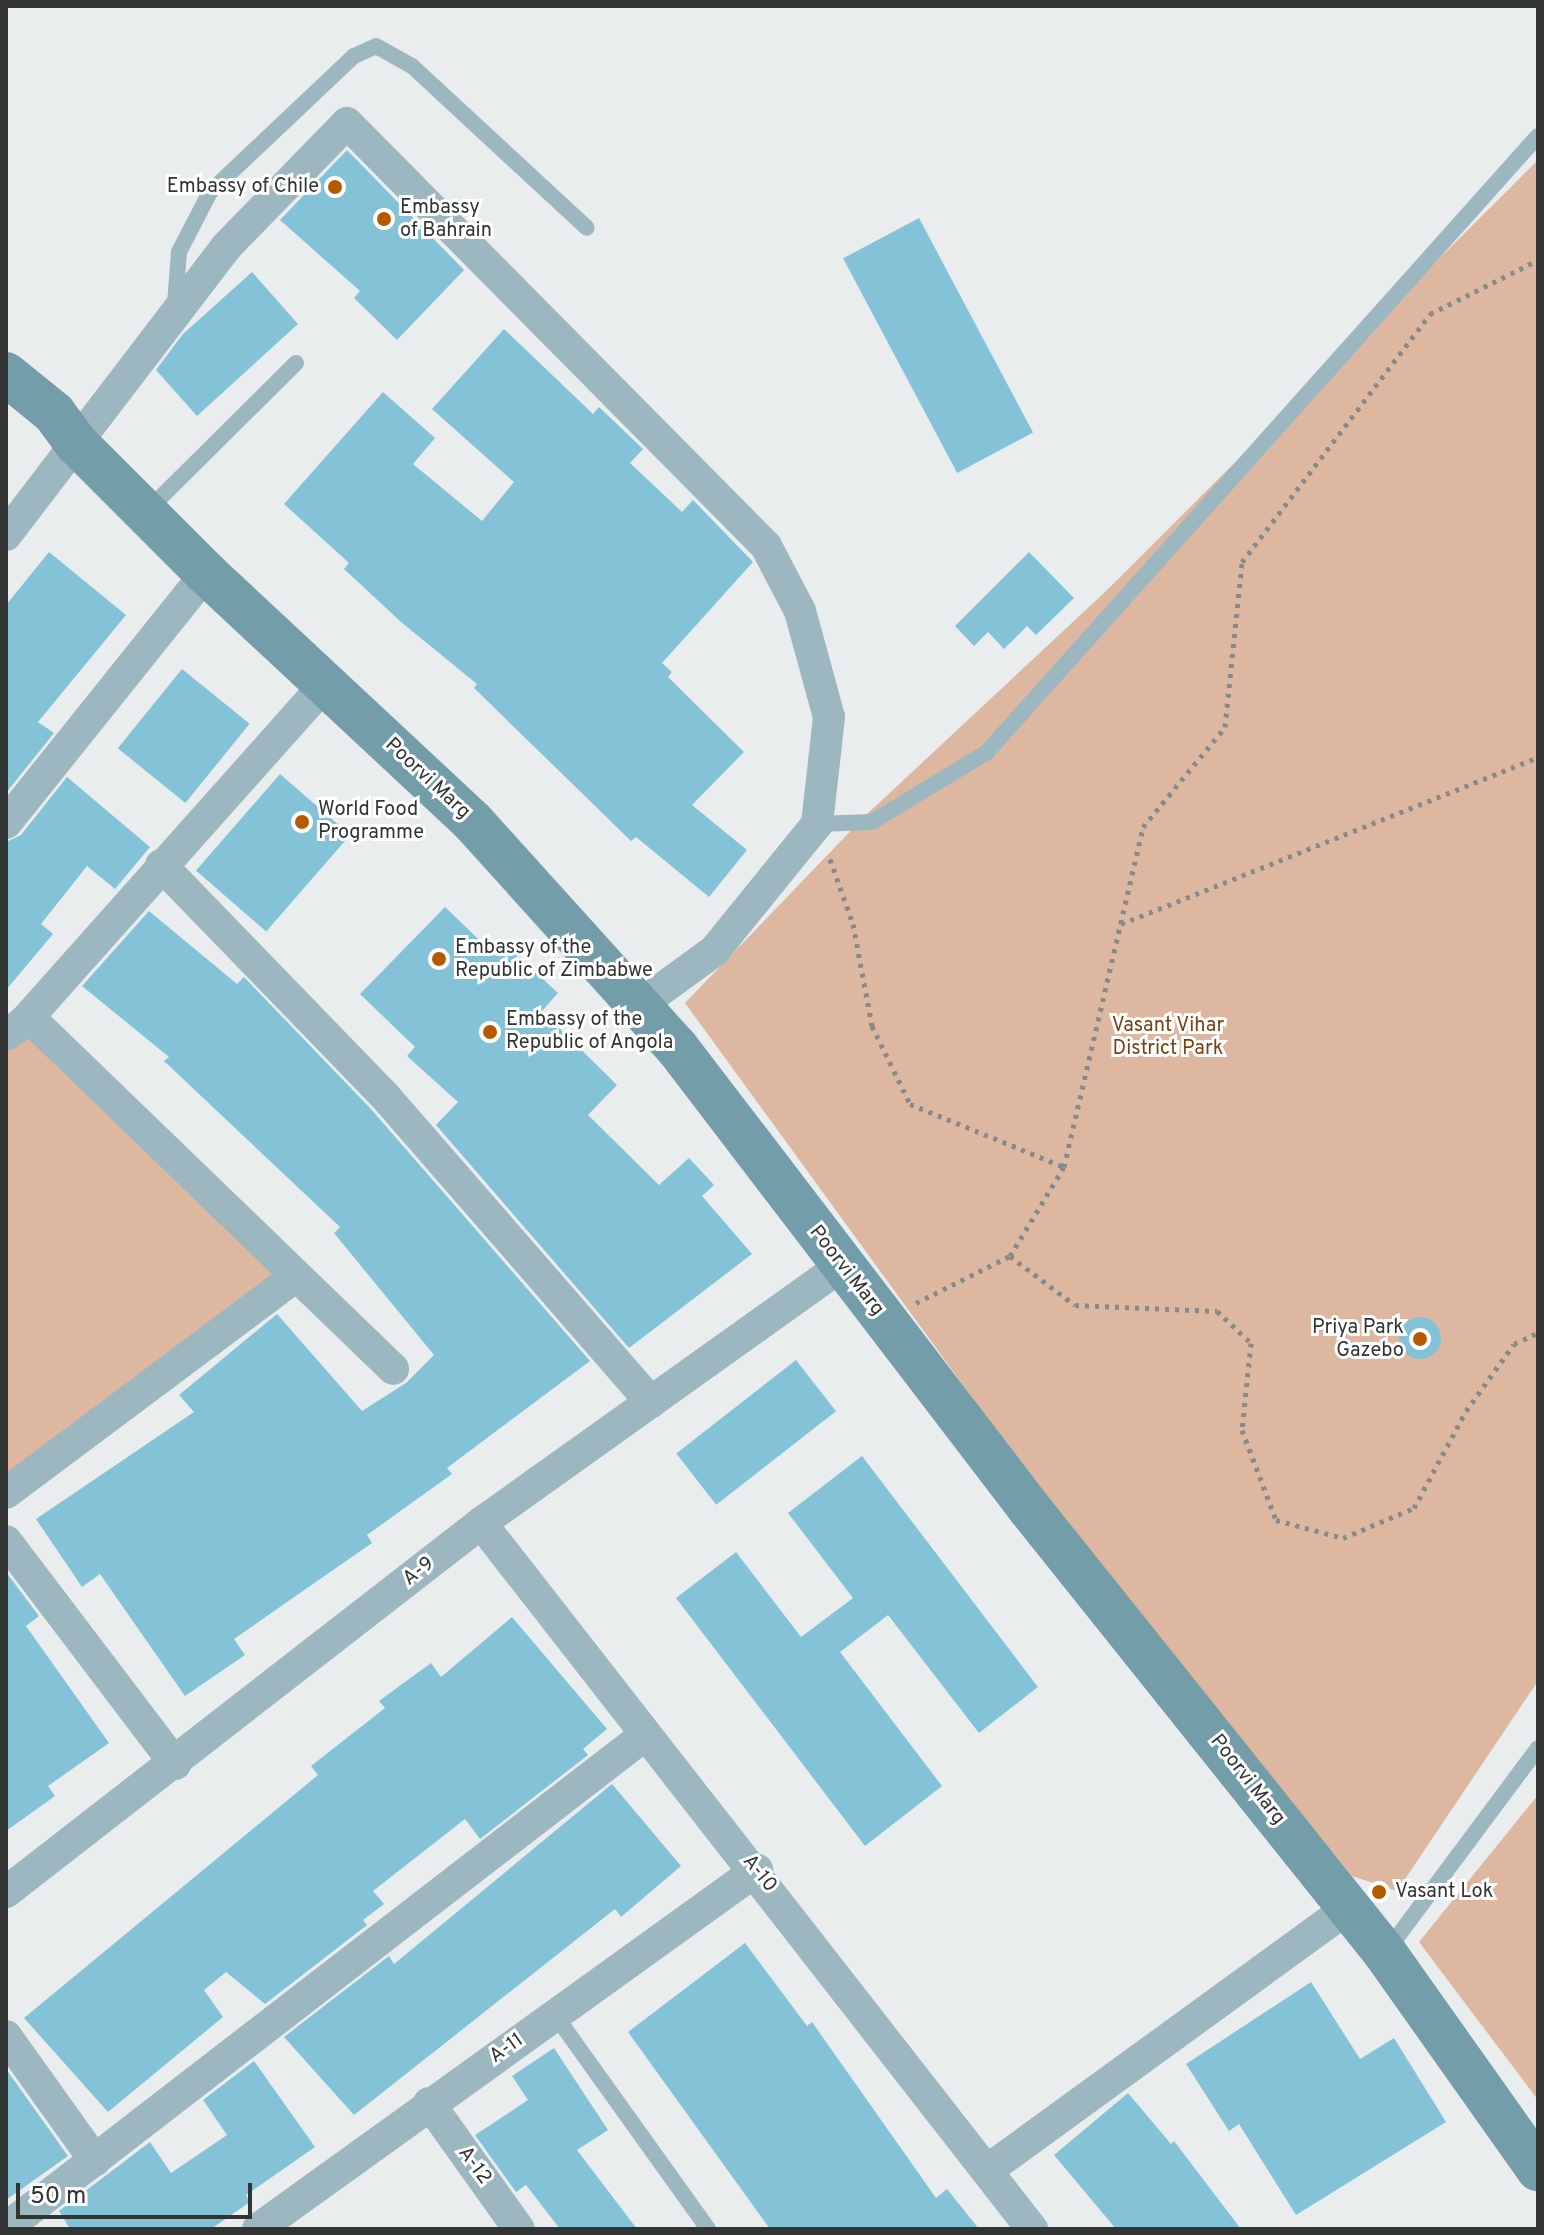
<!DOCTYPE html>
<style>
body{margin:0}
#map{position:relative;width:1544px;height:2235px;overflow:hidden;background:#eaedee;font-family:Overpass,sans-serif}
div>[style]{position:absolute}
.green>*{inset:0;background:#ddb7a0}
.building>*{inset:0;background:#84c3d7;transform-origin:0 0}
.round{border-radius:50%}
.path>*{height:5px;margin-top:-2.5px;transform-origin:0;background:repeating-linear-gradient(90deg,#878a8a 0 4px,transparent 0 10px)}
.service>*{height:16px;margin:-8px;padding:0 8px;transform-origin:8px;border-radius:8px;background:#9db7c0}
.minor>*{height:32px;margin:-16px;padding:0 16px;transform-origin:16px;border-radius:16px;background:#9db7c0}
.secondary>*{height:44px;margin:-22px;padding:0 22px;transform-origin:22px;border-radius:22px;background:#749daa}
.dots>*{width:22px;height:22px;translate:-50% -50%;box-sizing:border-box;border:4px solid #fff;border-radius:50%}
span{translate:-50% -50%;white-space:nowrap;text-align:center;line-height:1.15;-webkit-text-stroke:6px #fff;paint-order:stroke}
.poi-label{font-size:20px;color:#323434}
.right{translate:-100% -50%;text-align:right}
.left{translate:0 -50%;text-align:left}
.street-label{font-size:20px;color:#323434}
.park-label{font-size:20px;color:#7b3f10}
.frame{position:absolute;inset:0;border:8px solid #323434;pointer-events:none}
.scale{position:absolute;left:16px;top:2183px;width:236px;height:36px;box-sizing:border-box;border:4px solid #323434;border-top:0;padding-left:10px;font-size:24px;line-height:28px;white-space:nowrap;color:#323434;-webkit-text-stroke:6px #fff;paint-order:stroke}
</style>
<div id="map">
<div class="green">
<i style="clip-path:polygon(1538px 160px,1538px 1681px,1397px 1891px,1352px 1876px,1070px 1532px,685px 1003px,865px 816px,1105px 592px)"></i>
<i style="clip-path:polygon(23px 1031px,277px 1275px,6px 1477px,6px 1052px)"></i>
<i style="clip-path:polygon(1538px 1795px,1538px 2100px,1419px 1942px)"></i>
</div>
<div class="building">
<i style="clip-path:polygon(347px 150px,464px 270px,397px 340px,354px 298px,360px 291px,280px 220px)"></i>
<i style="left:919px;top:218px;width:243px;height:86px;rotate:62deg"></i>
<i style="clip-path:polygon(252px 272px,298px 324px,197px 416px,156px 370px,183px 334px)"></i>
<i style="clip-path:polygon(504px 329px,593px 414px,599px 407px,643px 449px,630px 463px,682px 512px,693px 500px,753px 562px,662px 663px,672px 672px,668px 677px,744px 752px,692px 805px,747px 850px,709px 897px,636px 837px,631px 841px,474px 688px,477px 684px,401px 622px,344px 569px,349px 563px,284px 504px,383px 392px,435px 438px,413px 464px,482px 521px,514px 482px,432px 409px)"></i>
<i style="clip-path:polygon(49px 552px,126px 615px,38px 722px,54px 733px,6px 793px,6px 605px)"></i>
<i style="clip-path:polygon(1029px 552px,1074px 598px,1036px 635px,1027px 626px,1004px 649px,988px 632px,974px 646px,955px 626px)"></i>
<i style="left:182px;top:669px;width:87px;height:102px;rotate:39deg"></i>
<i style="left:280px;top:774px;width:93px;height:128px;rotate:41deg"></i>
<i style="clip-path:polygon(67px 777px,150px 847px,115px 889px,87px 866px,41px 924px,53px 934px,6px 990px,6px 842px,21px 835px)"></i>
<i style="clip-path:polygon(445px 907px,496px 956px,506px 945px,558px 993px,542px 1011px,617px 1085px,588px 1115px,659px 1185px,689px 1158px,714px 1185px,702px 1196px,752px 1254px,629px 1348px,436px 1125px,458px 1102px,407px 1056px,415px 1047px,360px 994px)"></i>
<i style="clip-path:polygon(149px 911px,237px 984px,244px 977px,370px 1108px,590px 1361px,447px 1468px,452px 1474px,367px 1535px,372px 1543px,234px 1639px,245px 1655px,185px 1696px,100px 1574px,82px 1587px,36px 1519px,194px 1412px,179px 1395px,277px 1314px,362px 1411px,406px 1383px,434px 1355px,334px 1233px,340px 1227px,164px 1061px,169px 1057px,82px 986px)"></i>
<i class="round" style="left:1399px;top:1317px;width:42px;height:42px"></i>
<i style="left:796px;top:1360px;width:65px;height:152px;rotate:52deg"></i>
<i style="clip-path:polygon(862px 1456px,1038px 1687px,979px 1733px,888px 1615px,840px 1652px,942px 1786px,865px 1846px,676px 1598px,736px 1552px,801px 1637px,853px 1598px,788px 1513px)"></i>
<i style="clip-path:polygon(6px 1572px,39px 1616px,26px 1626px,109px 1743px,48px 1786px,55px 1796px,6px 1831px)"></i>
<i style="clip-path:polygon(512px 1617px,607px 1729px,583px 1749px,588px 1755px,480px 1839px,465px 1819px,373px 1891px,384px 1904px,363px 1920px,367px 1925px,265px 2004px,226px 1972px,204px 1990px,223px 2017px,108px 2112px,24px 2018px,318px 1775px,311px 1766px,385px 1708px,379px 1701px,431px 1663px,441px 1677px)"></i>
<i style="clip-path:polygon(612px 1784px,681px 1866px,621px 1917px,615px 1909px,354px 2115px,284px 2037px,389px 1956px,394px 1964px)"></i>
<i style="clip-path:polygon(745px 1943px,807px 2026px,812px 2022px,936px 2198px,947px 2189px,979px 2229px,770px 2229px,628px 2032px)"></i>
<i style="clip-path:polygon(1311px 1982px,1360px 2059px,1394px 2038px,1446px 2122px,1296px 2215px,1239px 2124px,1229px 2131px,1186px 2064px)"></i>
<i style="clip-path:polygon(554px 2048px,608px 2130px,577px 2150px,637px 2229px,560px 2229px,526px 2185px,516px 2192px,475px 2135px,528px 2100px,512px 2076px)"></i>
<i style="clip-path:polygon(254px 2061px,315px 2147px,246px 2195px,250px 2202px,211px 2229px,70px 2229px,59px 2211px,150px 2142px,171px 2173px,227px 2135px,203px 2100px)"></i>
<i style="clip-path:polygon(6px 2069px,68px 2156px,6px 2200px)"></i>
<i style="clip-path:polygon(1128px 2093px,1171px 2144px,1174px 2141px,1241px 2229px,1116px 2229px,1054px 2155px)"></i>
</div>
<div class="path">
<i style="left:830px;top:859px;width:69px;rotate:70.5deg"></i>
<i style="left:853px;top:924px;width:104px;rotate:79.4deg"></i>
<i style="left:872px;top:1026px;width:87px;rotate:64deg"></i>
<i style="left:910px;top:1104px;width:166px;rotate:22.2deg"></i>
<i style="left:1121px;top:924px;width:449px;rotate:-21.8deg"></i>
<i style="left:1010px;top:1256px;width:81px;rotate:37deg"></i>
<i style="left:1075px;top:1305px;width:142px;rotate:2.4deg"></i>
<i style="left:1217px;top:1311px;width:47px;rotate:43.3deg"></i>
<i style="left:1251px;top:1343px;width:87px;rotate:95.9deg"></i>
<i style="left:1242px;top:1430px;width:96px;rotate:69.3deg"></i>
<i style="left:1276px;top:1520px;width:69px;rotate:15deg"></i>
<i style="left:1343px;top:1538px;width:77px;rotate:-22.9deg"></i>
<i style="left:1414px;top:1508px;width:110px;rotate:-61.8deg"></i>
<i style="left:1466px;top:1411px;width:82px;rotate:-54.4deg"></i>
<i style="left:1514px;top:1344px;width:26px;rotate:-25deg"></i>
<i style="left:916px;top:1303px;width:105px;rotate:-26.6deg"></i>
<i style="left:1010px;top:1256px;width:104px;rotate:-58.8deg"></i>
<i style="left:1064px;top:1167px;width:349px;rotate:-76.9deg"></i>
<i style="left:1143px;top:827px;width:129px;rotate:-50.6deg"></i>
<i style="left:1225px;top:727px;width:166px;rotate:-84.1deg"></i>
<i style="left:1242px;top:562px;width:311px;rotate:-52.8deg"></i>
<i style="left:1430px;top:314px;width:121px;rotate:-26.6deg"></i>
</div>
<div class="service">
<i style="left:175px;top:304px;width:52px;rotate:-85.6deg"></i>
<i style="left:179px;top:252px;width:68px;rotate:-62.7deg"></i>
<i style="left:210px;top:192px;width:198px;rotate:-43.4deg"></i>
<i style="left:354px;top:56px;width:24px;rotate:-24deg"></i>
<i style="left:376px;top:46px;width:41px;rotate:29.1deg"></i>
<i style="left:412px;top:66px;width:238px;rotate:42.8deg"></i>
<i style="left:147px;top:511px;width:210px;rotate:-44.8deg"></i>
<i style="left:817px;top:824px;width:55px;rotate:-2.1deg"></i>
<i style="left:872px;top:822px;width:135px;rotate:-31.3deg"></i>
<i style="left:987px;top:752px;width:826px;rotate:-48.19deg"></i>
<i style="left:1386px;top:1952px;width:254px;rotate:-53.3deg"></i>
<i style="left:555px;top:2015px;width:263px;rotate:54.4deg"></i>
</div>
<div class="minor">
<i style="left:6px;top:535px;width:362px;rotate:-52.6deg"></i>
<i style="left:226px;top:247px;width:173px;rotate:-45.7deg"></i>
<i style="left:347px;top:123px;width:595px;rotate:45.27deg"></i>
<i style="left:766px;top:546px;width:73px;rotate:62.4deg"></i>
<i style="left:800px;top:611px;width:110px;rotate:74.7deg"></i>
<i style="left:829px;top:717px;width:108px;rotate:96.4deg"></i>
<i style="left:817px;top:824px;width:164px;rotate:129deg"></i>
<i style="left:714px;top:951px;width:92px;rotate:143.9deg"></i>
<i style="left:6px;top:823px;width:320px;rotate:-51.3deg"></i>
<i style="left:161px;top:865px;width:320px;rotate:45.9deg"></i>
<i style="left:384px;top:1095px;width:407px;rotate:49deg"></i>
<i style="left:25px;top:1021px;width:451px;rotate:-48.3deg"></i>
<i style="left:6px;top:1035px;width:24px;rotate:-36deg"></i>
<i style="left:25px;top:1021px;width:13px;rotate:18deg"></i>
<i style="left:37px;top:1025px;width:495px;rotate:44deg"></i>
<i style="left:6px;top:1493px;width:362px;rotate:-36.8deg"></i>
<i style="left:481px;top:1523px;width:896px;rotate:52.03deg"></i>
<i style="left:6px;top:1541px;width:280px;rotate:52.8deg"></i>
<i style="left:6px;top:1892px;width:601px;rotate:-37.84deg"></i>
<i style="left:481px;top:1523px;width:442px;rotate:-35.5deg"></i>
<i style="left:6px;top:2036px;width:153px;rotate:54.5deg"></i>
<i style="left:429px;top:2103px;width:155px;rotate:54.5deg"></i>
<i style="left:989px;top:2169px;width:444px;rotate:-36deg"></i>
<i style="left:6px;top:2228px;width:807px;rotate:-37.65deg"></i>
<i style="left:258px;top:2229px;width:615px;rotate:-35.73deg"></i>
</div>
<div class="secondary">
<i style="left:6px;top:374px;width:62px;rotate:39.1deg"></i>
<i style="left:54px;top:413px;width:37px;rotate:54deg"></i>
<i style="left:76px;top:443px;width:184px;rotate:45deg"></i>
<i style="left:206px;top:573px;width:364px;rotate:43deg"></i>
<i style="left:472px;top:821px;width:307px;rotate:47.9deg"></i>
<i style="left:678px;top:1049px;width:578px;rotate:52.59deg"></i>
<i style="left:1029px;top:1508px;width:570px;rotate:51.34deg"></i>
<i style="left:1385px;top:1953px;width:265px;rotate:54.7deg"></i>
</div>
<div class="dots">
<i style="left:335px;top:187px;background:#b65a00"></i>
<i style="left:384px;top:219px;background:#b65a00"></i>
<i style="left:302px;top:822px;background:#b65a00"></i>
<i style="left:439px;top:959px;background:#b65a00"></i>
<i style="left:490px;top:1032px;background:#b65a00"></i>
<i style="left:1420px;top:1339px;background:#b65a00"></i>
<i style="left:1379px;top:1892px;background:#b65a00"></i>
</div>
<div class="poi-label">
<span class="right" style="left:319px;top:187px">Embassy of Chile</span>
<span class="left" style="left:400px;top:220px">Embassy<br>of Bahrain</span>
<span class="left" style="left:318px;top:822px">World Food<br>Programme</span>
<span class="left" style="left:455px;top:960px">Embassy of the<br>Republic of Zimbabwe</span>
<span class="left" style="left:506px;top:1032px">Embassy of the<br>Republic of Angola</span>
<span class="right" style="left:1404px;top:1340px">Priya Park<br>Gazebo</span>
<span class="left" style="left:1395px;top:1892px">Vasant Lok</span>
</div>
<div class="street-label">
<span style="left:427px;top:779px;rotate:43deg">Poorvi Marg</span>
<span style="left:846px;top:1271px;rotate:52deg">Poorvi Marg</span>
<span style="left:419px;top:1572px;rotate:-38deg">A-9</span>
<span style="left:1247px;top:1780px;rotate:52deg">Poorvi Marg</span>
<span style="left:759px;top:1874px;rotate:51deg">A-10</span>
<span style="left:507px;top:2049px;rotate:-35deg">A-11</span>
<span style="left:474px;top:2166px;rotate:54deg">A-12</span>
</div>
<div class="park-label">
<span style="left:1168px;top:1038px">Vasant Vihar<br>District Park</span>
</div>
<div class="frame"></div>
<div class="scale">50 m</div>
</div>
